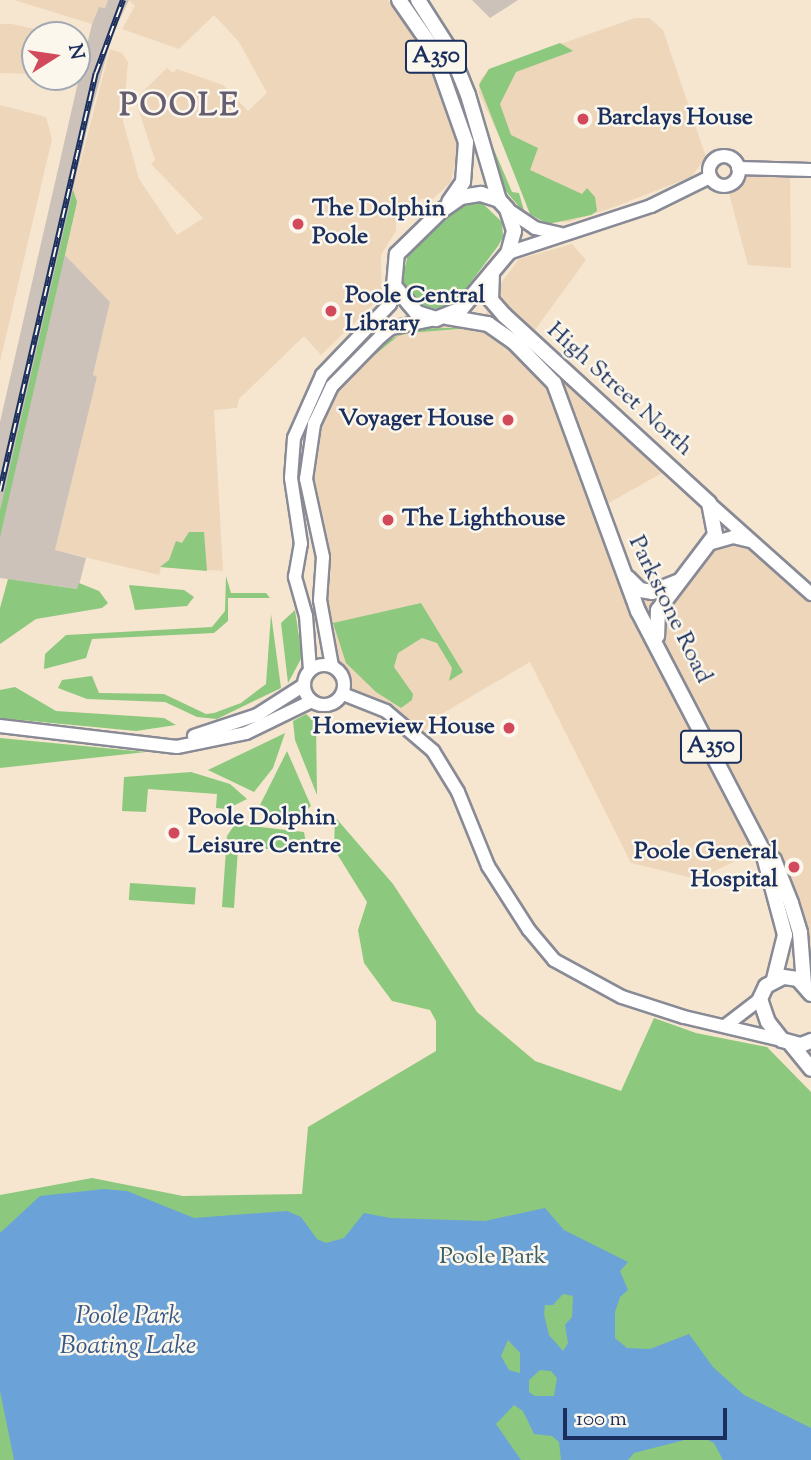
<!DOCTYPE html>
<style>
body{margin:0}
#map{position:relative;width:811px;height:1460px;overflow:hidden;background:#f6e6cf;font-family:"Sorts Mill Goudy",serif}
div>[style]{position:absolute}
.built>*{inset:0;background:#eed6bb}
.industrial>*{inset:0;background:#ccc2b9}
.green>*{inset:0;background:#8cc87d;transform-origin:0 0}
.water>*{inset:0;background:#6ba3d9}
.roads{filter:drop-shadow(2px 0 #888a96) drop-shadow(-2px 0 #888a96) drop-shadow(0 2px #888a96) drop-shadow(0 -2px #888a96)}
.secondary>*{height:12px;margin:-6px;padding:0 6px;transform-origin:6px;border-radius:6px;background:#fff}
.secondary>.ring{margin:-6px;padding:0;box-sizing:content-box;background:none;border:12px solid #fff;border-radius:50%}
.primary>*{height:14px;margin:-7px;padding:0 7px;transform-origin:7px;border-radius:7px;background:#fff}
.rail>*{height:6px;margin-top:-3px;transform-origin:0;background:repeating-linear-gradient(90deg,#fbf7ec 0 10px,#1b2f5e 0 20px);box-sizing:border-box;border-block:2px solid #1b2f5e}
.dots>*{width:19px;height:19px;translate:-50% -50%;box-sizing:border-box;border:4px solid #fbf7ec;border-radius:50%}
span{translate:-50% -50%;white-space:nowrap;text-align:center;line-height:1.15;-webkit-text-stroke:5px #fbf7ec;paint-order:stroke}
.shield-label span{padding:2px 5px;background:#fbf7ec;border:2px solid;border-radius:5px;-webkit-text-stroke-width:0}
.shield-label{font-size:23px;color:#1b2f5e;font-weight:700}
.poi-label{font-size:24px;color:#1b2f5e;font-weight:700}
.left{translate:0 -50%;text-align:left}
.right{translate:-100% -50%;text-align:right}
.street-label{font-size:24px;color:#1b2f5e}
.park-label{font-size:24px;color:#3d5d67}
.water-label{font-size:26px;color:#375889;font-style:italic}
.district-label{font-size:32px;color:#675d71;font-weight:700;letter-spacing:2px}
.north{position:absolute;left:21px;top:21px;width:70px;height:70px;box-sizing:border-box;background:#fbf7ec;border:2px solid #a1a7b3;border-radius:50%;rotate:78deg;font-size:19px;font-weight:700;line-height:28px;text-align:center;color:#1b2f5e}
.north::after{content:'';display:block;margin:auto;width:24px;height:32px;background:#d1495b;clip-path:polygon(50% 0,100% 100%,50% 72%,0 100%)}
.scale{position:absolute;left:563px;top:1408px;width:164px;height:32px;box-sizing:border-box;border:4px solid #1b2f5e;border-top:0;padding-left:9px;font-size:21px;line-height:24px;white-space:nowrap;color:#1b2f5e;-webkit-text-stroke:5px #fbf7ec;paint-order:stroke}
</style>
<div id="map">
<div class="built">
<i style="clip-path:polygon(14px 0,108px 0,105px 8px,99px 7px,92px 24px)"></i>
<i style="clip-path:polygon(129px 0,388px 0,420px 39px,460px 138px,451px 182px,433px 199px,421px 199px,396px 223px,396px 231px,381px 255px,382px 296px,321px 355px,304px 336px,239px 399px,237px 408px,214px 410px,223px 571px,161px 567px,159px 575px,55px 550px,97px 377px,93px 376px,110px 302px,65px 255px,77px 202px,73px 190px,110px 49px,122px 53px,128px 62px,123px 121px,139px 179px,177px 235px,203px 218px,151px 164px,155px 160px,135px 99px,167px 68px,173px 73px,177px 69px,223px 85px,248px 111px,267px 93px,239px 42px,214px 15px,179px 49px,122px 29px,135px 6px)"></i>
<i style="clip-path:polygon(635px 18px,649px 18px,663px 30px,706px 157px,691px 177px,614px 207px,569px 222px,541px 222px,527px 208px,524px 191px,479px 93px,480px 80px,489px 69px)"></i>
<i style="clip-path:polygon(0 24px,12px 24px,63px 35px,35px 35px,35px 74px,0 73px)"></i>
<i style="clip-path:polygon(0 105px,46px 117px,52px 139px,0 362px)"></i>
<i style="clip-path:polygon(790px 168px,791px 268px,748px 265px,727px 186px,738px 173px)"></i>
<i style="clip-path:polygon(572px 244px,586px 260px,529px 338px,671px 468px,598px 509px,632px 583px,664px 589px,712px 543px,744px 539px,811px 594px,811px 994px,800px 933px,762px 849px,697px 879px,631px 863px,530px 662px,443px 713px,418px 736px,344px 689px,323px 633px,325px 581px,309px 502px,314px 424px,354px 359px,408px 324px,483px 322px,493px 294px,519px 259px)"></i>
</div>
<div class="industrial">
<i style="clip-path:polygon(108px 0,129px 0,113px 33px,91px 112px,73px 190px,77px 202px,65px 255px,110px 302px,93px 375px,97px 377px,55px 550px,86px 558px,78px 589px,0 578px,0 422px,79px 78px,92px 24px,99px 7px,105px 8px)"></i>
<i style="clip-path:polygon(472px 0,518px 0,490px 18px)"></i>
</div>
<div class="green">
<i style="clip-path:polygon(560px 43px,573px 51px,516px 72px,500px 104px,511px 135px,538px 148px,530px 170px,582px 194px,587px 188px,595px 197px,597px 211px,591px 215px,548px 224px,530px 214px,479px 85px,489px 69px)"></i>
<i style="clip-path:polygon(492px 145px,512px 192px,519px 193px,525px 214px,500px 184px)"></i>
<i style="clip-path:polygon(73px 190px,77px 202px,0 537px,0 511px)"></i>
<i style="clip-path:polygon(481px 202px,502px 222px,503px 237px,498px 246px,456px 302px,437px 309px,415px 303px,401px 282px,408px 255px,460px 207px)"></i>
<i style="clip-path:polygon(482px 327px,409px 333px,398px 336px,371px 358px,366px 353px,410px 329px)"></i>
<i style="clip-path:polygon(189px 532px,204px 532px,207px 571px,160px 567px,169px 560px,176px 541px,182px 543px)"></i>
<i style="clip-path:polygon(226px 576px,231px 593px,266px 593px,270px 598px,228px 598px,228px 621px,214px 633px,92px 639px,86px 658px,44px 669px,45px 654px,66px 635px,212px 627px,225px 611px)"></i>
<i style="clip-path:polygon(8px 579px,77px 589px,79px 583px,99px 591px,108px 603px,102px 608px,36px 619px,0 644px,0 608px)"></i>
<i style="clip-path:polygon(129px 585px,184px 590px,194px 597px,187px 606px,135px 610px)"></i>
<i style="clip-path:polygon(421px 603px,463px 672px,449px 681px,452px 668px,437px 643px,422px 638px,398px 653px,394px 667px,413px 694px,412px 700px,401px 708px,376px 692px,346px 663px,333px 623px)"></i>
<i style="clip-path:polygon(295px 610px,302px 657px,288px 683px,281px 623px)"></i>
<i style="clip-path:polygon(271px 614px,281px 688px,217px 719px,197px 717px,165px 702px,87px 699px,58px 688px,62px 680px,92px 676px,99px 693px,164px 694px,206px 714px,214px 713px,241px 703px,266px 684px)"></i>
<i style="clip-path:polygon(15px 687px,56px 711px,164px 718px,176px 725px,136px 731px,0 718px,0 690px)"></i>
<i style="clip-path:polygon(306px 714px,316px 723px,317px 795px,295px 740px,293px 721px)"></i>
<i style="clip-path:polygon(285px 733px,273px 768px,254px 792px,208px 770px)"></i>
<i style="clip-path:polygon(0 738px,146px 752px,0 768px)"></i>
<i style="clip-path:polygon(287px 751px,311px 806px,297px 818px,271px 815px,260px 805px)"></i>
<i style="clip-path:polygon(191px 772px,230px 784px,247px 799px,227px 809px,216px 808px,217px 794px,148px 789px,146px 812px,122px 811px,124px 777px)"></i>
<i style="clip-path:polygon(335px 817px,393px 884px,477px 1012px,535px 1061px,621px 1091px,654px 1018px,696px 1033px,767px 1047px,811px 1092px,811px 1460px,0 1460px,0 1195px,92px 1178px,183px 1196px,302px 1194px,308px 1127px,436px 1051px,436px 1021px,430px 1010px,392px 1001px,364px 963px,358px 930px,367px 902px,334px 849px)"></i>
<i style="clip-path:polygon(235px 824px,304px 832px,307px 849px,238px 849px,234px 908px,222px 907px,227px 836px)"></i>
<i style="left:130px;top:883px;width:66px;height:17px;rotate:4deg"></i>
</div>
<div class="water">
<i style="clip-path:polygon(evenodd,104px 1189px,127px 1191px,194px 1218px,287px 1211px,301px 1217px,317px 1239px,326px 1243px,344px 1238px,364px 1213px,390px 1218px,485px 1221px,545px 1208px,564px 1230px,628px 1262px,620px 1271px,628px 1290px,620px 1297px,615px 1312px,615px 1338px,627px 1348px,650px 1349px,689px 1334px,713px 1367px,744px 1395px,811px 1428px,811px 1460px,723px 1460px,714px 1443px,700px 1436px,634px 1453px,628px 1460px,561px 1460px,559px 1442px,552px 1436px,534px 1434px,523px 1411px,514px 1405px,496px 1424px,521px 1460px,14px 1460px,0 1391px,0 1233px,40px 1196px,104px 1189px,563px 1294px,573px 1296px,572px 1317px,565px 1325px,568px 1343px,563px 1351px,549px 1335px,544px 1314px,545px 1305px,553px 1305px,563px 1294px,104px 1189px,508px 1340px,520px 1353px,520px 1373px,509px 1370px,501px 1356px,508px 1340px,104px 1189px,540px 1370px,551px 1371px,557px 1378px,554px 1396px,535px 1396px,529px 1392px,529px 1380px,540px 1370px)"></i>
</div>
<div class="roads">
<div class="secondary">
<i class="ring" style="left:709px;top:156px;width:18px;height:18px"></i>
<i style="left:738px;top:168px;width:73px;rotate:1.6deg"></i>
<i style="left:507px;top:209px;width:34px;rotate:34deg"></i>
<i style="left:535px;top:228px;width:26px;rotate:13deg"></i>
<i style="left:508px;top:253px;width:151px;rotate:-18.2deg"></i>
<i style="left:651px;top:206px;width:66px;rotate:-26.2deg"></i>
<i style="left:709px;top:503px;width:137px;rotate:41.7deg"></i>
<i style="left:712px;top:543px;width:22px;rotate:-16deg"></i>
<i style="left:733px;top:537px;width:17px;rotate:13deg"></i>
<i class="ring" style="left:304px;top:665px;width:28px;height:28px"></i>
<i style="left:332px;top:666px;width:67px;rotate:-100.3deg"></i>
<i style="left:320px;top:600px;width:43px;rotate:-86deg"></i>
<i style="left:323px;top:557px;width:80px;rotate:-102.3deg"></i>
<i style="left:306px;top:479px;width:56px;rotate:-81.7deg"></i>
<i style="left:314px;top:424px;width:42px;rotate:-64.7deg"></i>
<i style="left:332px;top:386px;width:69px;rotate:-45.6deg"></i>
<i style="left:380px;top:337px;width:14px;rotate:-39deg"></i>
<i style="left:391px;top:328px;width:46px;rotate:-11.3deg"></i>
<i style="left:310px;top:670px;width:54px;rotate:-94.2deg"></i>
<i style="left:306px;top:616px;width:41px;rotate:-105.8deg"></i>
<i style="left:295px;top:577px;width:34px;rotate:-80deg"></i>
<i style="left:301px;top:544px;width:67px;rotate:-98.6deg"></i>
<i style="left:291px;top:478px;width:40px;rotate:-85.7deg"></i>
<i style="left:294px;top:438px;width:69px;rotate:-66deg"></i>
<i style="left:322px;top:375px;width:98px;rotate:-46.2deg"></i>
<i style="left:390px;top:304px;width:18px;rotate:-77deg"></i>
<i style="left:343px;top:694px;width:46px;rotate:21.6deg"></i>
<i style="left:386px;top:711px;width:62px;rotate:40.4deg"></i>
<i style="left:433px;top:751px;width:48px;rotate:58.6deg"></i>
<i style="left:458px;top:792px;width:80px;rotate:67.9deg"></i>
<i style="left:488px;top:866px;width:76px;rotate:57.4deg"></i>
<i style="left:529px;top:930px;width:39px;rotate:50deg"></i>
<i style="left:554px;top:960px;width:77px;rotate:28.6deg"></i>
<i style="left:622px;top:997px;width:65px;rotate:17.9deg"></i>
<i style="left:684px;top:1017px;width:101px;rotate:13.2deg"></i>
<i style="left:0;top:726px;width:178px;rotate:6.8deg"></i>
<i style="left:177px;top:747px;width:70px;rotate:-11.5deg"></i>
<i style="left:246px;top:733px;width:73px;rotate:-25.9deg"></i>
<i style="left:194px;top:736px;width:66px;rotate:-18.4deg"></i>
<i style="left:257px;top:715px;width:56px;rotate:-32.6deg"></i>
<i style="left:725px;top:1026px;width:44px;rotate:-37.6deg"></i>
</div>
<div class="primary">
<i style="left:399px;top:0;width:60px;rotate:55.2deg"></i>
<i style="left:433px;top:49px;width:99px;rotate:70.5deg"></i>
<i style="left:466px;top:142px;width:40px;rotate:94.3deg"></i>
<i style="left:463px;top:182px;width:24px;rotate:125deg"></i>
<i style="left:418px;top:0;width:59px;rotate:57.4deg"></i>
<i style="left:450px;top:50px;width:48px;rotate:68.2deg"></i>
<i style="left:468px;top:95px;width:109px;rotate:73.6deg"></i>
<i style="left:481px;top:194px;width:19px;rotate:18deg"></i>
<i style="left:499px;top:200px;width:12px;rotate:48deg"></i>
<i style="left:507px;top:209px;width:23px;rotate:72deg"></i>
<i style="left:514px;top:231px;width:23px;rotate:105deg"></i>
<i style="left:508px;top:253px;width:73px;rotate:130deg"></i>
<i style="left:461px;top:309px;width:27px;rotate:158deg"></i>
<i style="left:436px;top:319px;width:20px;rotate:-162deg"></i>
<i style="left:417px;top:313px;width:35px;rotate:-130deg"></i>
<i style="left:394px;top:286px;width:32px;rotate:-85deg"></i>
<i style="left:397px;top:254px;width:62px;rotate:-44.3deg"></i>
<i style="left:441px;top:211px;width:24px;rotate:-35deg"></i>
<i style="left:461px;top:197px;width:20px;rotate:-9deg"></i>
<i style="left:492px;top:272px;width:28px;rotate:92deg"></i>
<i style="left:491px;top:300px;width:20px;rotate:49deg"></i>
<i style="left:504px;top:315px;width:278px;rotate:42.5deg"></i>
<i style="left:709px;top:503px;width:33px;rotate:79deg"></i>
<i style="left:715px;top:535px;width:94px;rotate:127.2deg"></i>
<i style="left:658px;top:610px;width:26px;rotate:92deg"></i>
<i style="left:447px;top:317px;width:42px;rotate:9.7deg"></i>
<i style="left:488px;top:324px;width:32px;rotate:35deg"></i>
<i style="left:514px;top:342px;width:57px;rotate:45.7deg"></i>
<i style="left:554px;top:383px;width:243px;rotate:69.8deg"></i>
<i style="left:638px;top:611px;width:268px;rotate:62.5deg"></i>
<i style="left:762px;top:849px;width:89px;rotate:75deg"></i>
<i style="left:785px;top:935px;width:45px;rotate:104deg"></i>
<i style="left:628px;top:578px;width:17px;rotate:45deg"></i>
<i style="left:640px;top:590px;width:12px;rotate:9deg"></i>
<i style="left:652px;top:592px;width:27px;rotate:-22deg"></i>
<i style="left:762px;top:849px;width:16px;rotate:43deg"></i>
<i style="left:774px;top:860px;width:46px;rotate:68.4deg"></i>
<i style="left:791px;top:903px;width:31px;rotate:73deg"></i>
<i style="left:800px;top:933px;width:51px;rotate:85.5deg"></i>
<i style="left:811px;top:994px;width:20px;rotate:-131deg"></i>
<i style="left:798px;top:979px;width:15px;rotate:-172deg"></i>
<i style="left:783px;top:977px;width:19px;rotate:152deg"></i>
<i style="left:766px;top:986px;width:14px;rotate:115deg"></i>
<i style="left:760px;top:999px;width:24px;rotate:71deg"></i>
<i style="left:768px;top:1022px;width:23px;rotate:52deg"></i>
<i style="left:782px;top:1040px;width:20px;rotate:15deg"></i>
<i style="left:801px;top:1045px;width:11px;rotate:-22deg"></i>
<i style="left:791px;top:1044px;width:32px;rotate:51deg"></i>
</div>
</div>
<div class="rail">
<i style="left:0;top:491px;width:429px;rotate:-77.1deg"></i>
<i style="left:96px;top:73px;width:78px;rotate:-69.7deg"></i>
</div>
<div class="dots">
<i style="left:583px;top:119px;background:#d1495b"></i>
<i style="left:298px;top:224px;background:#d1495b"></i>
<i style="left:331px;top:311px;background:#d1495b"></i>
<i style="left:508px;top:420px;background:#d1495b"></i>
<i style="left:388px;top:520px;background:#d1495b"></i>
<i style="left:509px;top:728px;background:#d1495b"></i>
<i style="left:174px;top:833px;background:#d1495b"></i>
<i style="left:794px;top:867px;background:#d1495b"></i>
</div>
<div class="shield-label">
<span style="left:436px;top:57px">A350</span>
<span style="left:711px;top:747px">A350</span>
</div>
<div class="poi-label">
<span class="left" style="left:597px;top:119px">Barclays House</span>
<span class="left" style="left:312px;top:224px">The Dolphin<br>Poole</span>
<span class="left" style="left:345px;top:311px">Poole Central<br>Library</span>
<span class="right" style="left:494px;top:420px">Voyager House</span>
<span class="left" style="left:402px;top:520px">The Lighthouse</span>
<span class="right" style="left:495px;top:728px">Homeview House</span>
<span class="left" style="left:188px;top:833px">Poole Dolphin<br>Leisure Centre</span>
<span class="right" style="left:778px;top:867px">Poole General<br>Hospital</span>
</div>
<div class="street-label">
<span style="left:619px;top:390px;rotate:42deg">High Street North</span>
<span style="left:669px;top:610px;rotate:64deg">Parkstone Road</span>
</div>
<div class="park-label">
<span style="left:493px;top:1258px">Poole Park</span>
</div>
<div class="water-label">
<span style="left:128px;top:1332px">Poole Park<br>Boating Lake</span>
</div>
<div class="district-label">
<span style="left:180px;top:107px">POOLE</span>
</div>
<div class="north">N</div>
<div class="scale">100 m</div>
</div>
